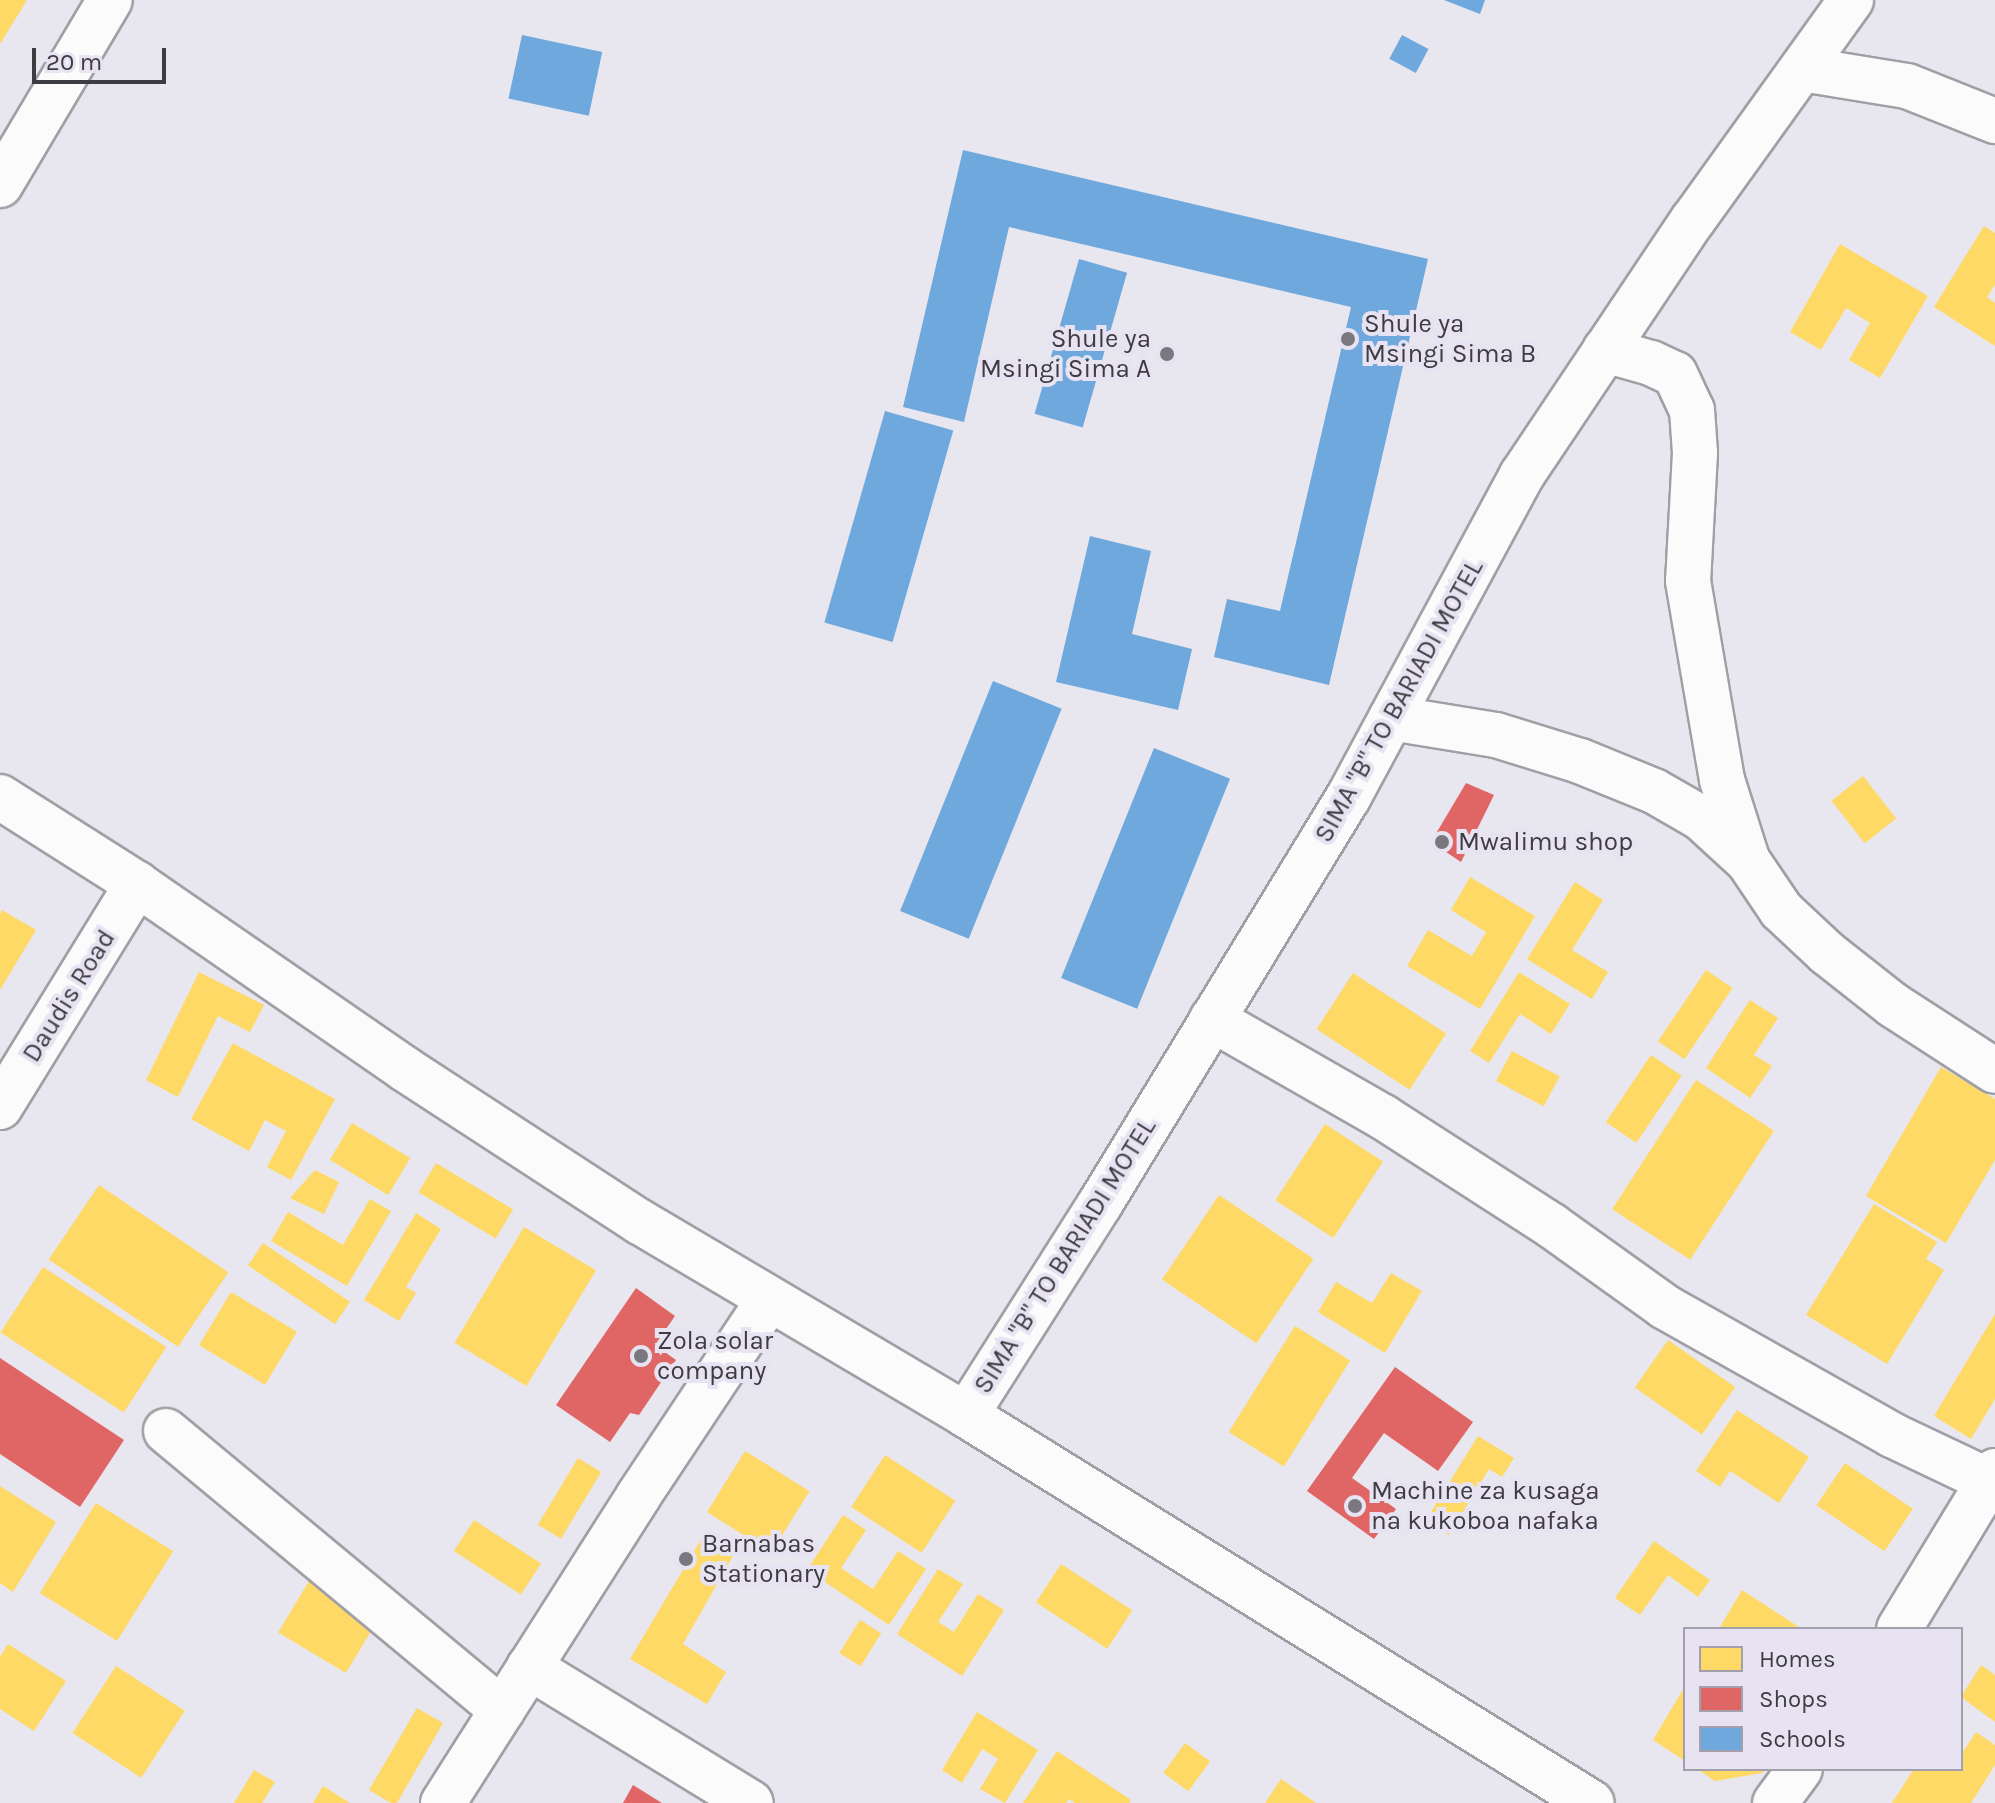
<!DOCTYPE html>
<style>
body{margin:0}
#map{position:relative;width:1995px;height:1803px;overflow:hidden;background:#e8e6ee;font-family:Karla,sans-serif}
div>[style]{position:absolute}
.homes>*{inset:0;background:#ffd966;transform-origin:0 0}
.shops>*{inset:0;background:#e06666}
.schools>*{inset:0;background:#6fa8dc;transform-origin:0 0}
.roads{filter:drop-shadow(2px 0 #a09fa5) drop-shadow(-2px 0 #a09fa5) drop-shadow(0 2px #a09fa5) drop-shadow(0 -2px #a09fa5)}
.minor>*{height:44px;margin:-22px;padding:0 22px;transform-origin:22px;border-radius:22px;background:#fcfbfc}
.dots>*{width:22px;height:22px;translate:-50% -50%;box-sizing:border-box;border:4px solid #e7e3f2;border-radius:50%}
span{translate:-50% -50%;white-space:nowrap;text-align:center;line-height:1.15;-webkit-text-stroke:8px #e7e3f2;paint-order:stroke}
.poi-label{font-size:26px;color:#3e3c42}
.left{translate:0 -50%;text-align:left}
.right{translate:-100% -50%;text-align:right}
.street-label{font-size:26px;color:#3e3c42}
.legend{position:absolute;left:1683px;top:1627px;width:280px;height:144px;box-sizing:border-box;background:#e7e3f2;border:2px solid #a3a0ac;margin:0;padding:10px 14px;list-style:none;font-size:24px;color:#3e3c42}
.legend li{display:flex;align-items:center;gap:16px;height:40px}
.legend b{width:40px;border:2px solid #a3a0ac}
.scale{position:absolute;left:32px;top:48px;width:134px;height:36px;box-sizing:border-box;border:4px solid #3e3c42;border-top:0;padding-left:10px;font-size:24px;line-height:28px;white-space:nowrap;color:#3e3c42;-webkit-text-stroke:6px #e7e3f2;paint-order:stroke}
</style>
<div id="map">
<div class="homes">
<i style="clip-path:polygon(0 0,27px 0,0 44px)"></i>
<i style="clip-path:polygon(1984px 226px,1995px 233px,1995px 285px,1987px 297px,1995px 303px,1995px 346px,1934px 307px)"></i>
<i style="clip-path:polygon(1840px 244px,1928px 296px,1880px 378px,1849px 360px,1870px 323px,1846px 308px,1821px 350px,1790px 332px)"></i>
<i style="left:1863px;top:776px;width:54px;height:40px;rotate:52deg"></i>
<i style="clip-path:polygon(1470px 877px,1535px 916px,1480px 1009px,1407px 966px,1428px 930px,1472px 956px,1486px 932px,1451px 910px)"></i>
<i style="clip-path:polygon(1575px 882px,1603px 900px,1572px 950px,1608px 972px,1592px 999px,1527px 959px)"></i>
<i style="clip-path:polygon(2px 910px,36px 930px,0 990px,0 914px)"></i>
<i style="left:1706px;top:970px;width:32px;height:86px;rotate:34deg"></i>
<i style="clip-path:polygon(199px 972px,264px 1005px,250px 1032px,218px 1016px,178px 1097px,146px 1080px)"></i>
<i style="clip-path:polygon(1519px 972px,1570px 1004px,1551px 1034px,1520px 1014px,1489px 1063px,1470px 1051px)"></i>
<i style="left:1353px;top:973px;width:111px;height:67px;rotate:33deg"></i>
<i style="clip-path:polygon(1750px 1000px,1778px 1018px,1754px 1055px,1772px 1066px,1750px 1098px,1706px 1068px)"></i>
<i style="clip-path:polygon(233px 1043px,335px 1099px,291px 1180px,267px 1167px,286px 1131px,265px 1120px,249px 1151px,191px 1119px)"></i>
<i style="left:1512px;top:1051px;width:54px;height:34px;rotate:28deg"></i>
<i style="left:1651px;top:1055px;width:37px;height:81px;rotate:34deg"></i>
<i style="clip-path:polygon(1941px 1067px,1995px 1099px,1995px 1160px,1946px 1243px,1866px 1196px)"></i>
<i style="left:1696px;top:1080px;width:93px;height:154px;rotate:33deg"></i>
<i style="left:352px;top:1123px;width:68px;height:43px;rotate:31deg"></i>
<i style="left:1325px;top:1124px;width:69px;height:91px;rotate:33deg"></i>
<i style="left:436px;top:1163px;width:90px;height:34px;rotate:31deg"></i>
<i style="clip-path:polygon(315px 1170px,339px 1182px,324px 1214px,290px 1198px)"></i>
<i style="left:99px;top:1185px;width:156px;height:90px;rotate:34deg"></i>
<i style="left:1219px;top:1195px;width:114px;height:102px;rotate:34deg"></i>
<i style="clip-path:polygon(370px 1199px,391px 1211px,347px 1286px,271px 1241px,288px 1212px,343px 1245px)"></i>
<i style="clip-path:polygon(1874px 1204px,1937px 1242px,1926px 1259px,1944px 1270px,1887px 1364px,1806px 1315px)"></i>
<i style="clip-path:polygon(416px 1213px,441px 1229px,406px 1287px,416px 1293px,399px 1321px,364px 1300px)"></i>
<i style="left:524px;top:1227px;width:84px;height:135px;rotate:31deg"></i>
<i style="left:263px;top:1243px;width:105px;height:27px;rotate:34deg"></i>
<i style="left:43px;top:1267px;width:147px;height:78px;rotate:33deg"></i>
<i style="clip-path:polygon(1391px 1273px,1422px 1291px,1385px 1353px,1318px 1312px,1336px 1282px,1372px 1303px)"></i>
<i style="left:231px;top:1292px;width:77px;height:62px;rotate:31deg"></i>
<i style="clip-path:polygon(1995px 1314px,1995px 1399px,1971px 1439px,1934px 1416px)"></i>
<i style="left:1295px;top:1326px;width:65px;height:125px;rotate:32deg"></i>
<i style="left:1668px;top:1340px;width:82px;height:58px;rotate:35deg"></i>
<i style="clip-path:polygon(1737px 1410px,1809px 1457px,1779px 1503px,1730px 1471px,1720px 1487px,1696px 1471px)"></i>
<i style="clip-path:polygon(1478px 1436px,1514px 1458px,1502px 1477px,1489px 1469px,1449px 1535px,1426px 1520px)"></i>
<i style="left:745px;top:1451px;width:76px;height:72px;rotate:32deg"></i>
<i style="left:885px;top:1455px;width:84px;height:62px;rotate:33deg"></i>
<i style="left:578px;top:1458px;width:27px;height:78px;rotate:31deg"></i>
<i style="left:1845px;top:1463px;width:82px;height:51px;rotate:34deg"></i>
<i style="clip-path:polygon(0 1486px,56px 1522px,13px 1592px,0 1583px)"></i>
<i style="left:96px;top:1503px;width:91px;height:106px;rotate:32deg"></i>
<i style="clip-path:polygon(843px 1515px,866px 1530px,841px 1568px,873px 1589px,898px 1551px,926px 1569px,889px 1625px,807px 1570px)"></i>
<i style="left:474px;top:1520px;width:80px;height:37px;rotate:33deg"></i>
<i style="clip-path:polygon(703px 1536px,734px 1554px,683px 1644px,726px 1672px,707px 1704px,630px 1659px)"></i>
<i style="clip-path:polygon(1654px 1541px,1710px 1580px,1698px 1597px,1668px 1575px,1640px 1615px,1615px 1598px)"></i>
<i style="left:1061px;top:1564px;width:85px;height:46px;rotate:33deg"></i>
<i style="clip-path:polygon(938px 1569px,963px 1584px,938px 1622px,954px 1632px,978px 1594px,1004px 1610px,962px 1676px,897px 1634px)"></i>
<i style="left:309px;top:1581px;width:79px;height:60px;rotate:31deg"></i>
<i style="clip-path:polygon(1742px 1590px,1802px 1629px,1719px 1629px)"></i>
<i style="left:860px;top:1620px;width:25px;height:39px;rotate:32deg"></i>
<i style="clip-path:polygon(8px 1644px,66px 1681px,34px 1731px,0 1709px,0 1657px)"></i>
<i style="clip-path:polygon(1981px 1665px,1995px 1675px,1995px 1722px,1961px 1697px)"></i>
<i style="left:116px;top:1666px;width:82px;height:80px;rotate:33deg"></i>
<i style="clip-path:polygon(1685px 1686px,1685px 1761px,1653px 1740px)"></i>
<i style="clip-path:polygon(417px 1708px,443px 1723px,397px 1803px,391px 1803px,369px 1790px)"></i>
<i style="clip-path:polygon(977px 1712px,1038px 1750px,1005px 1803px,980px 1789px,998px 1759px,982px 1749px,962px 1783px,942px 1770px)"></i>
<i style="clip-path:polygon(1976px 1732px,1995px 1745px,1995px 1765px,1971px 1803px,1892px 1803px,1914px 1769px,1961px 1769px,1961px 1755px)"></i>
<i style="left:1185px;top:1743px;width:31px;height:37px;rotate:36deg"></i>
<i style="clip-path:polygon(1057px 1751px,1131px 1800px,1129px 1803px,1075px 1803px,1069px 1799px,1066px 1803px,1023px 1803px)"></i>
<i style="clip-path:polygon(1697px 1769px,1765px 1769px,1762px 1773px,1715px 1781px)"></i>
<i style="clip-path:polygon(254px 1770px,275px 1782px,262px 1803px,234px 1803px)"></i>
<i style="clip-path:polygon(1281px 1779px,1316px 1803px,1265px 1803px)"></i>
<i style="clip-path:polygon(323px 1786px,350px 1803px,313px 1803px)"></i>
</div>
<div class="shops">
<i style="clip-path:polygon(1466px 783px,1494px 795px,1461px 862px,1431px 842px)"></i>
<i style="clip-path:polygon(636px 1288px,675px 1316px,655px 1345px,676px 1360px,639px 1415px,630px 1413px,610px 1442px,556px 1405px)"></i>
<i style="clip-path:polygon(0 1358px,124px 1440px,80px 1507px,0 1454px)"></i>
<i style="clip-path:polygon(1395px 1367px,1473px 1422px,1438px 1471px,1384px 1433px,1352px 1478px,1396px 1509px,1374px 1539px,1307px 1491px)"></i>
<i style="clip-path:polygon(633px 1785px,662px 1803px,623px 1803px)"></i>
</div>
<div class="schools">
<i style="clip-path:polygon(1444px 0,1485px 0,1480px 14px)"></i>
<i style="left:522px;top:35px;width:82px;height:65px;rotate:12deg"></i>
<i style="left:1402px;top:35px;width:30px;height:27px;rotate:28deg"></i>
<i style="clip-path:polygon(963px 150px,1428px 259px,1329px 685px,1214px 657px,1227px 599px,1280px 611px,1351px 307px,1009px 227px,964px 422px,903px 407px)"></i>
<i style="left:1079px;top:259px;width:50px;height:161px;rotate:16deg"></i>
<i style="left:885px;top:411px;width:71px;height:220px;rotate:16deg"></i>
<i style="clip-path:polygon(1090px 536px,1151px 551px,1132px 634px,1192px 649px,1178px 710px,1056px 682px)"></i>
<i style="left:993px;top:681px;width:74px;height:248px;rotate:22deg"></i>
<i style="left:1154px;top:748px;width:82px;height:248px;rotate:22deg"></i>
</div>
<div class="roads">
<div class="minor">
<i style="left:1802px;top:69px;width:106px;rotate:9.2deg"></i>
<i style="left:1907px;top:86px;width:95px;rotate:21.7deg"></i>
<i style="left:0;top:185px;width:215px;rotate:-59.3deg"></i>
<i style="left:1605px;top:350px;width:48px;rotate:15.8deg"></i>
<i style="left:1651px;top:363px;width:26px;rotate:25deg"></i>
<i style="left:1675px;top:374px;width:40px;rotate:65deg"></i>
<i style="left:1692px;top:410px;width:43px;rotate:86deg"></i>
<i style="left:1695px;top:453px;width:128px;rotate:93.1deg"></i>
<i style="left:1688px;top:581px;width:202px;rotate:80.3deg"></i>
<i style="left:1722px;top:780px;width:83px;rotate:72.4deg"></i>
<i style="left:1391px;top:718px;width:106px;rotate:9.2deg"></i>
<i style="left:1496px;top:735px;width:88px;rotate:17.2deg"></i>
<i style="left:1580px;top:761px;width:80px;rotate:22.1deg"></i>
<i style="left:1654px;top:791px;width:54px;rotate:29.9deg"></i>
<i style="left:1701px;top:818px;width:64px;rotate:42.5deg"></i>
<i style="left:1748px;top:861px;width:59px;rotate:56deg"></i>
<i style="left:1781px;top:910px;width:63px;rotate:43.1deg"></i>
<i style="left:1827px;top:953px;width:84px;rotate:38.2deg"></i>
<i style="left:1893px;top:1005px;width:121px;rotate:32.9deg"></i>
<i style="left:0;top:797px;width:162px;rotate:32.4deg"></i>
<i style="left:137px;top:884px;width:326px;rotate:34.6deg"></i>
<i style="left:405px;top:1069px;width:280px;rotate:33.1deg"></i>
<i style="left:640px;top:1222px;width:379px;rotate:30.6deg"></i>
<i style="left:966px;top:1415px;width:736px;rotate:31.79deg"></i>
<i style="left:1212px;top:1019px;width:197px;rotate:29.8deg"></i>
<i style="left:1383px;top:1117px;width:201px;rotate:32.8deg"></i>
<i style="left:1552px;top:1226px;width:139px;rotate:35.6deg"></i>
<i style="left:1665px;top:1307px;width:261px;rotate:29.4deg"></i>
<i style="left:1892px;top:1435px;width:107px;rotate:25.4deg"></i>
<i style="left:0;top:1107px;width:262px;rotate:-58.4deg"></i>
<i style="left:966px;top:1415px;width:250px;rotate:-57.6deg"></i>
<i style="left:1100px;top:1204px;width:476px;rotate:-58.6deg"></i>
<i style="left:1348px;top:798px;width:367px;rotate:-61.7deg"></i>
<i style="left:1522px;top:475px;width:307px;rotate:-56.2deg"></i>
<i style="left:1693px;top:220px;width:271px;rotate:-54.3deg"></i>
<i style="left:166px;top:1431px;width:437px;rotate:39.7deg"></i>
<i style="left:1899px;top:1629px;width:185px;rotate:-58.7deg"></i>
<i style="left:529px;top:1667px;width:260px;rotate:31.5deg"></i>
<i style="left:443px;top:1803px;width:365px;rotate:-57.5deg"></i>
<i style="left:639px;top:1495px;width:233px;rotate:-56.4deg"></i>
<i style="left:1775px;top:1803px;width:42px;rotate:-53.7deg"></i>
</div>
</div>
<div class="dots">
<i style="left:1348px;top:339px;background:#7a787e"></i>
<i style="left:1167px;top:354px;background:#7a787e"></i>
<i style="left:1442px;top:842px;background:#7a787e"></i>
<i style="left:641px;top:1356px;background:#7a787e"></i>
<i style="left:1355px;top:1506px;background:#7a787e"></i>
<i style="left:686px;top:1559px;background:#7a787e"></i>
</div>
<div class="poi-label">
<span class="left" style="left:1364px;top:339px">Shule ya<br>Msingi Sima B</span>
<span class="right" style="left:1151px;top:354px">Shule ya<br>Msingi Sima A</span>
<span class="left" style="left:1458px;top:842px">Mwalimu shop</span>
<span class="left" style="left:657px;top:1356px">Zola solar<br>company</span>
<span class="left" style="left:1371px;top:1506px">Machine za kusaga<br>na kukoboa nafaka</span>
<span class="left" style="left:702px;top:1559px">Barnabas<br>Stationary</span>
</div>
<div class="street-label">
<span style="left:1399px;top:701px;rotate:-61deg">SIMA "B" TO BARIADI MOTEL</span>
<span style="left:69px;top:996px;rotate:-58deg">Daudis Road</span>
<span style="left:1065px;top:1256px;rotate:-58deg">SIMA "B" TO BARIADI MOTEL</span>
</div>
<ul class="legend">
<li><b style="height:22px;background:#ffd966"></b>Homes</li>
<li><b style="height:22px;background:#e06666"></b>Shops</li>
<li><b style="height:22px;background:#6fa8dc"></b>Schools</li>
</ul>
<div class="scale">20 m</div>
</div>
